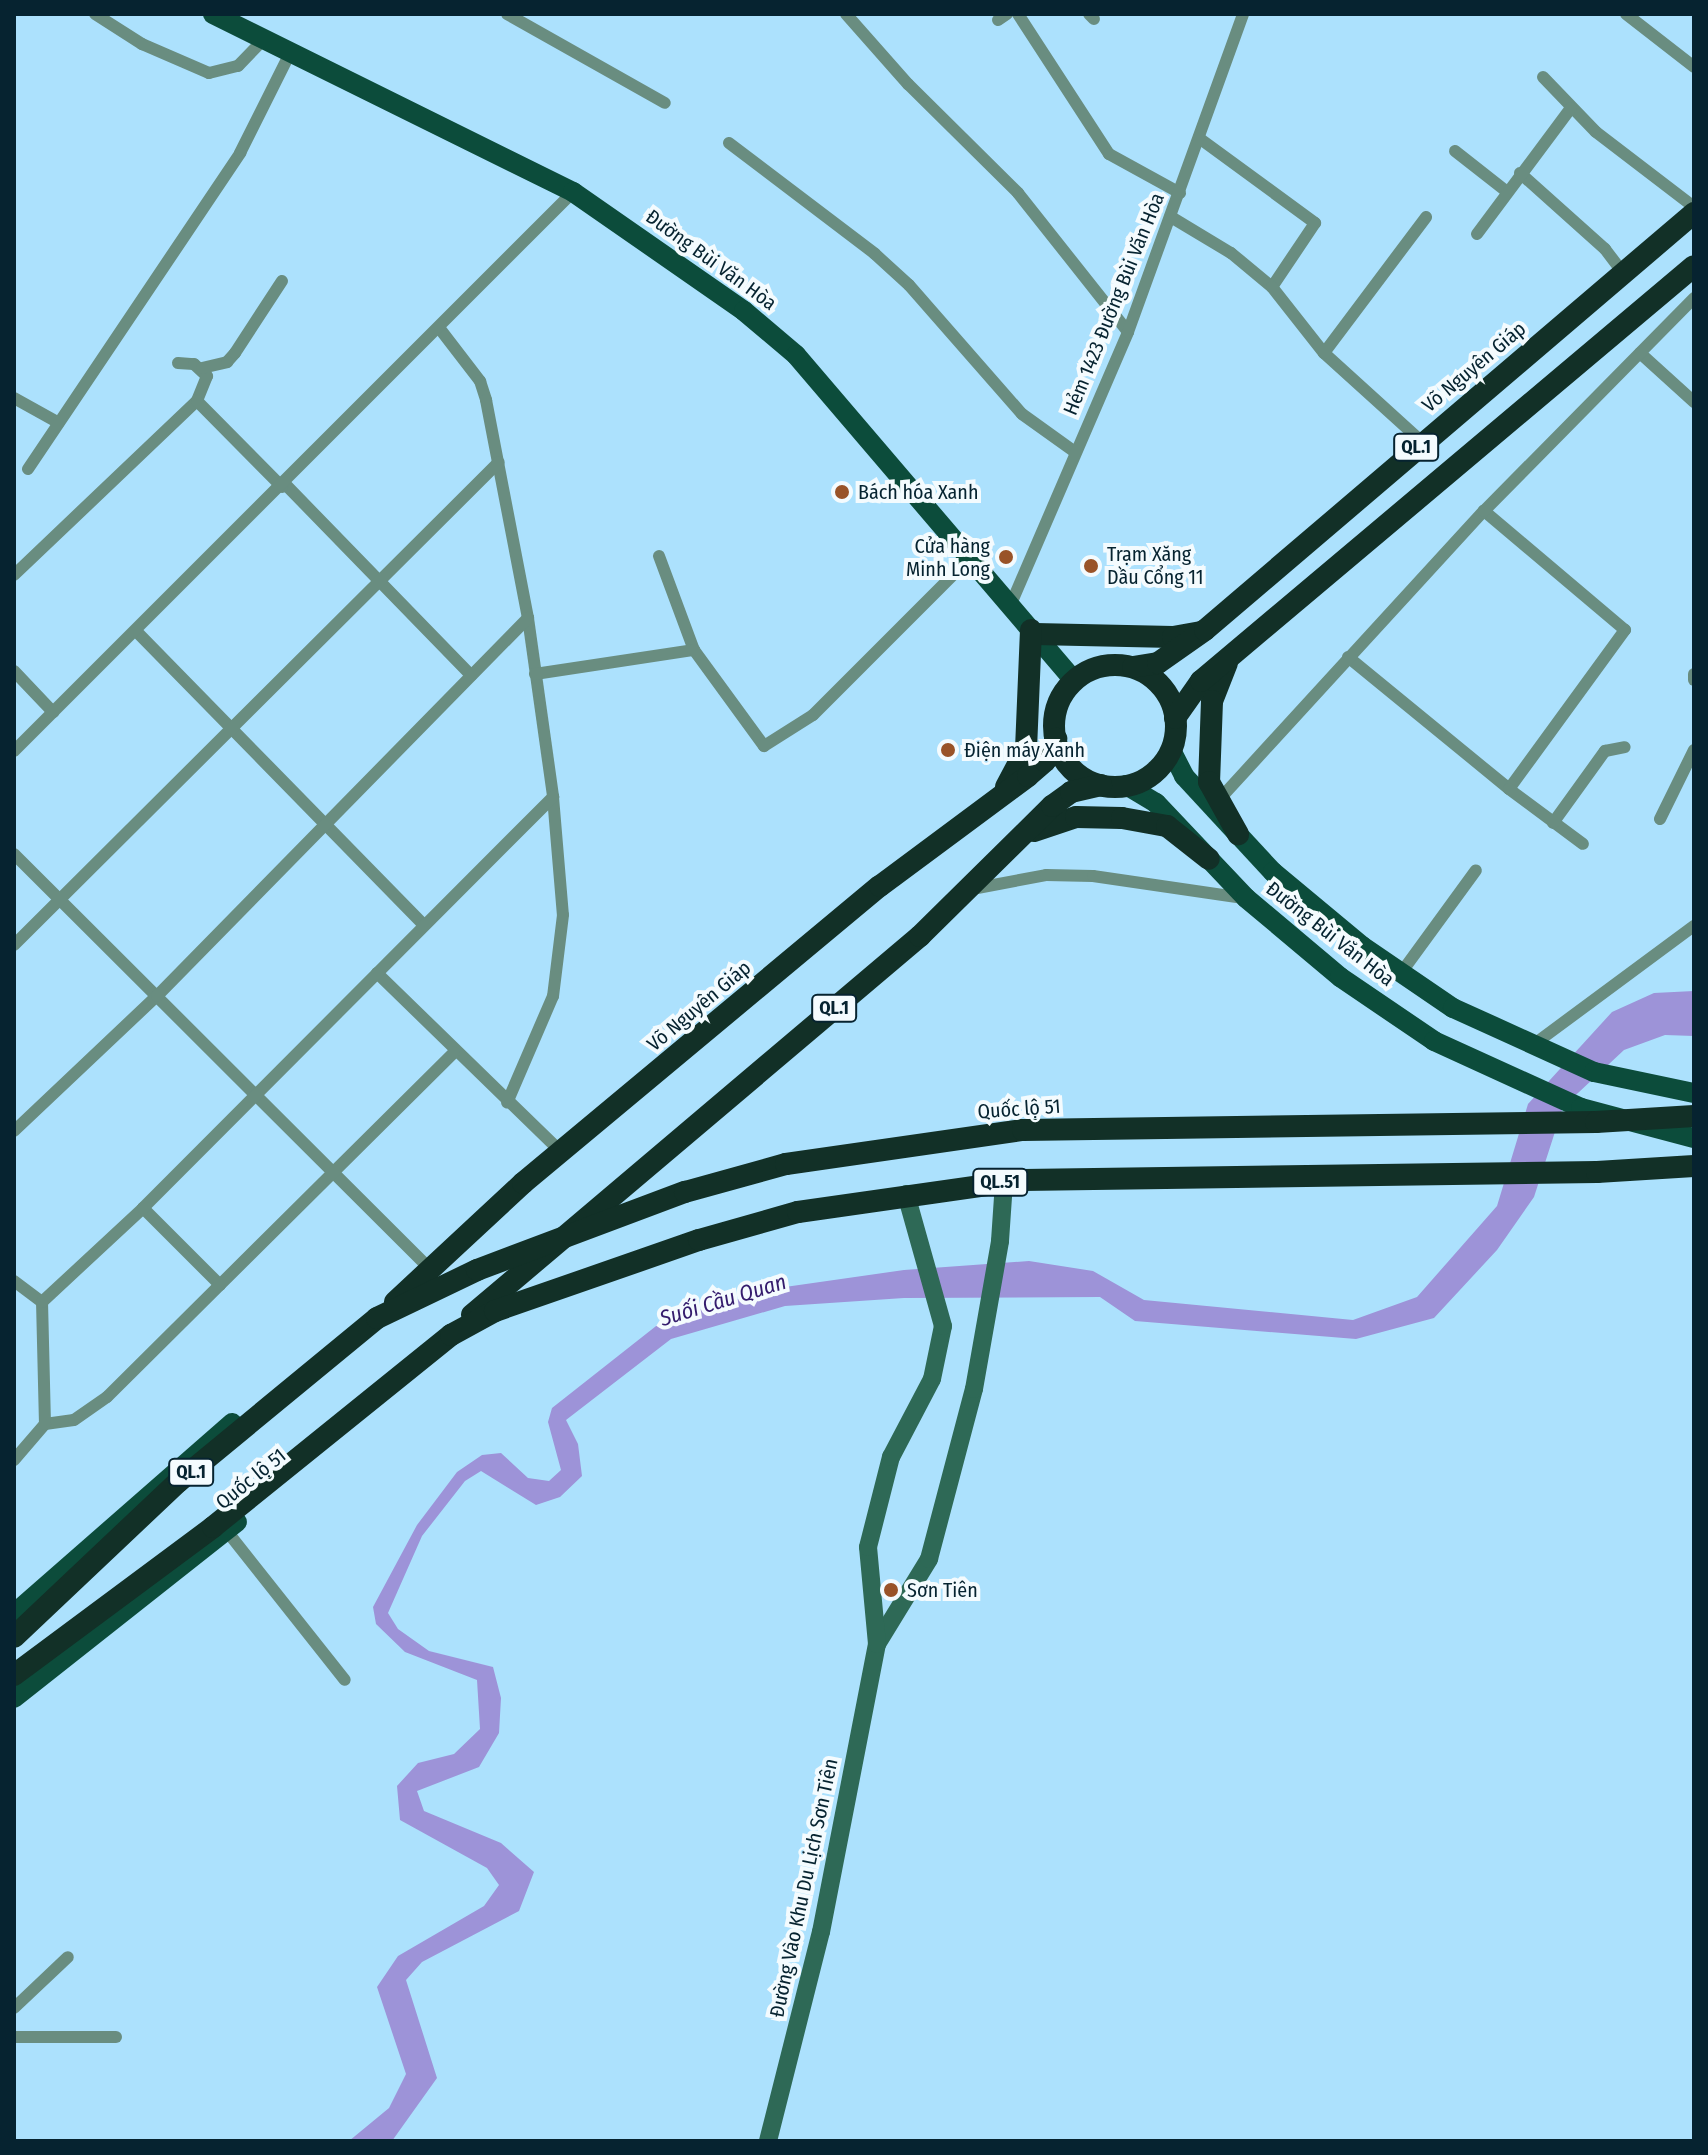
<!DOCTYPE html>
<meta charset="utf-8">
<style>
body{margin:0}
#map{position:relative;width:1708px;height:2155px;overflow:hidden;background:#ace1fd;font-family:"Fira Sans Condensed",sans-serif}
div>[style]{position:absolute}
.water>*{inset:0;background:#9d93d8}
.street>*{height:12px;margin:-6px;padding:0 6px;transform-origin:6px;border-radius:6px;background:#698d80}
.secondary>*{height:18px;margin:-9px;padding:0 9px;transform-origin:9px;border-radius:9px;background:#2e6956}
.primary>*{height:20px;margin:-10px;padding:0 10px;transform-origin:10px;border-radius:10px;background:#0c4c3b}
.highway>*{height:22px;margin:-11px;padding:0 11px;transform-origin:11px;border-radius:11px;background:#123027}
.highway>.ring{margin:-11px;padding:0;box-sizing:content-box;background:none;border:22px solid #123027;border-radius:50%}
.dots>*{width:22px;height:22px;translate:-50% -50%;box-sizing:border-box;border:4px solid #f4fbfe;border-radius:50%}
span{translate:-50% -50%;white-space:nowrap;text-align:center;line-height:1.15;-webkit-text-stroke:8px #f4fbfe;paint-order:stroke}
.shield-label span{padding:2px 6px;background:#f4fbfe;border:2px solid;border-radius:6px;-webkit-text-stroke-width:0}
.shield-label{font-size:18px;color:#062330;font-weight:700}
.street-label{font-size:20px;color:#062330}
.poi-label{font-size:20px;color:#062330}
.left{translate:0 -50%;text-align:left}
.right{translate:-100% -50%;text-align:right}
.water-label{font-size:22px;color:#341c6d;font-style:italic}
.frame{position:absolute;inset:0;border:16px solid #062330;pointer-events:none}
</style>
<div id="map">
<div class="water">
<i style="clip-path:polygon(1694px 991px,1694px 1036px,1665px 1035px,1624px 1050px,1563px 1107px,1534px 1197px,1497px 1250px,1434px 1318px,1356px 1339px,1135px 1321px,1100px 1297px,904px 1298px,785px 1306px,671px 1339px,566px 1420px,578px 1444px,582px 1476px,560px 1497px,536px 1505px,481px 1471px,465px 1481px,422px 1536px,388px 1613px,398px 1629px,429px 1651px,493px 1667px,501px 1698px,499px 1733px,479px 1767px,417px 1791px,424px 1811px,501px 1843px,534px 1872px,519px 1911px,422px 1962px,406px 1980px,437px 2078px,392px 2141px,349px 2141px,389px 2108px,406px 2074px,377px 1987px,398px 1956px,484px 1906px,499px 1885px,487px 1868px,400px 1820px,397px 1786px,418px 1763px,454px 1754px,480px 1729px,477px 1680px,405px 1652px,376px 1624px,373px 1607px,417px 1525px,457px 1472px,482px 1455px,501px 1453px,528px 1478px,549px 1481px,561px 1470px,548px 1422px,552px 1408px,665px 1319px,778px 1288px,904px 1270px,1029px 1261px,1093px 1271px,1144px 1300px,1353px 1320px,1417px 1297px,1497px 1206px,1528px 1104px,1612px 1012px,1654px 993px)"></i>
</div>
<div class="street">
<i style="left:95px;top:14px;width:56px;rotate:32.6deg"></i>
<i style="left:142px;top:44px;width:73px;rotate:23.4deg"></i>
<i style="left:209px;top:73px;width:30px;rotate:-14deg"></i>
<i style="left:238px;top:66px;width:36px;rotate:-46deg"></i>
<i style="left:507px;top:14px;width:181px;rotate:29.4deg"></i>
<i style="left:846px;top:14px;width:94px;rotate:48.5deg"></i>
<i style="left:908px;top:84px;width:155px;rotate:44.7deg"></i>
<i style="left:1018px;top:193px;width:177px;rotate:51.6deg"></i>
<i style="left:1018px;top:14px;width:167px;rotate:57deg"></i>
<i style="left:1109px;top:154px;width:81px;rotate:28.8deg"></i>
<i style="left:1089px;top:14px;width:7px;rotate:45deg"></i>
<i style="left:1626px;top:14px;width:86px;rotate:37.9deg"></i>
<i style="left:998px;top:20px;width:11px;rotate:-34deg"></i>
<i style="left:1543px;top:77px;width:76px;rotate:46.1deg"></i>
<i style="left:1596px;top:132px;width:123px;rotate:37.4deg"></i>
<i style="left:1199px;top:138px;width:144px;rotate:36.2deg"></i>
<i style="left:1315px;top:223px;width:77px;rotate:123.9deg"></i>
<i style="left:729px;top:143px;width:183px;rotate:37.2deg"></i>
<i style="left:875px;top:254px;width:46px;rotate:42.4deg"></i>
<i style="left:909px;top:285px;width:171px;rotate:48.8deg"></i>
<i style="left:1022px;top:414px;width:65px;rotate:35.6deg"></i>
<i style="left:1455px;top:151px;width:65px;rotate:38.1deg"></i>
<i style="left:1520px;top:173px;width:114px;rotate:41.8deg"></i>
<i style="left:1605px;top:249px;width:30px;rotate:53deg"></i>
<i style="left:1171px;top:217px;width:70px;rotate:31deg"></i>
<i style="left:1231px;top:253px;width:53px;rotate:39.7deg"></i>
<i style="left:1272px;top:287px;width:84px;rotate:51.8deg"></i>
<i style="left:1324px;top:353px;width:132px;rotate:42.2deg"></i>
<i style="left:1477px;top:234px;width:157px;rotate:-53.3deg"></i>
<i style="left:440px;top:329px;width:66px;rotate:52.4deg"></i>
<i style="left:480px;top:381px;width:20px;rotate:72deg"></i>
<i style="left:486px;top:400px;width:222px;rotate:79.1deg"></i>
<i style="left:528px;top:618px;width:181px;rotate:82deg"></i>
<i style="left:553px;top:797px;width:118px;rotate:85.2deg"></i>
<i style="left:563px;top:915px;width:82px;rotate:97deg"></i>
<i style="left:553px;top:996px;width:116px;rotate:113.3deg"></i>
<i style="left:1324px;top:353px;width:170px;rotate:-53.1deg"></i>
<i style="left:1640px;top:353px;width:73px;rotate:42.2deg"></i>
<i style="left:178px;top:363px;width:16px;rotate:4deg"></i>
<i style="left:194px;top:364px;width:18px;rotate:43deg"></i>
<i style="left:207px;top:376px;width:27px;rotate:112deg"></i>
<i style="left:202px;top:368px;width:26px;rotate:-13deg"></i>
<i style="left:227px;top:362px;width:12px;rotate:-48deg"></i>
<i style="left:235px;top:353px;width:86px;rotate:-56.9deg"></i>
<i style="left:14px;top:398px;width:51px;rotate:29.1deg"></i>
<i style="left:28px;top:469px;width:381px;rotate:-56.1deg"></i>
<i style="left:240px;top:153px;width:112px;rotate:-63.4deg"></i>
<i style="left:285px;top:484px;width:267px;rotate:45.8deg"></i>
<i style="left:659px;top:556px;width:100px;rotate:69.6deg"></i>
<i style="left:14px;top:575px;width:253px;rotate:-43.6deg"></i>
<i style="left:197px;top:401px;width:121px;rotate:45.3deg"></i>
<i style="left:1011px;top:604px;width:296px;rotate:-66.7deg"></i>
<i style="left:1128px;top:332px;width:338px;rotate:-70.1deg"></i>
<i style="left:136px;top:631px;width:410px;rotate:45.6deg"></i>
<i style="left:1348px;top:657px;width:208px;rotate:39.3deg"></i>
<i style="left:1509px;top:789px;width:197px;rotate:-53.9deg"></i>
<i style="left:1625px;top:630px;width:185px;rotate:-139.8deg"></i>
<i style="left:14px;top:671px;width:57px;rotate:46.4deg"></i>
<i style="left:535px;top:674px;width:161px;rotate:-8.6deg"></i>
<i style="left:694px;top:650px;width:119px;rotate:53.9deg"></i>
<i style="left:764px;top:746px;width:58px;rotate:-32.3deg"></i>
<i style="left:813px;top:715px;width:223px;rotate:-45deg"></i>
<i style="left:1694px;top:674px;width:6px;rotate:90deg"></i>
<i style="left:14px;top:751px;width:791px;rotate:-45deg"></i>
<i style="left:1509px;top:789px;width:92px;rotate:36.6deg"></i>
<i style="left:1217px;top:802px;width:395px;rotate:-47.5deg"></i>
<i style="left:1484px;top:511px;width:299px;rotate:-45.4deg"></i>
<i style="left:1660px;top:819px;width:77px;rotate:-63.8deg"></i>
<i style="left:1553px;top:823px;width:89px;rotate:-54.2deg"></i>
<i style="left:1605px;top:751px;width:20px;rotate:-11deg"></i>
<i style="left:14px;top:854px;width:588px;rotate:44.93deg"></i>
<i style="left:972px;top:889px;width:75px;rotate:-10.7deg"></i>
<i style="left:1046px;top:875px;width:47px;rotate:1.2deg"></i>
<i style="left:1093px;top:876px;width:152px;rotate:8.3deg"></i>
<i style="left:14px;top:945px;width:684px;rotate:-44.88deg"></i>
<i style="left:377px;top:973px;width:257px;rotate:44.2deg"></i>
<i style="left:1401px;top:973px;width:127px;rotate:-53.9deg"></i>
<i style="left:1533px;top:1045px;width:200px;rotate:-36.5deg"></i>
<i style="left:14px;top:1131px;width:197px;rotate:-43.4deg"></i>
<i style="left:157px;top:996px;width:530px;rotate:-45.54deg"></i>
<i style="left:143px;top:1208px;width:109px;rotate:45deg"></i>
<i style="left:14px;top:1281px;width:35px;rotate:37deg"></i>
<i style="left:45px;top:1424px;width:29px;rotate:-8deg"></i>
<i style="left:74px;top:1420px;width:40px;rotate:-34.9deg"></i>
<i style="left:107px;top:1397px;width:489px;rotate:-44.8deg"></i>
<i style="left:14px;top:1460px;width:48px;rotate:-49.3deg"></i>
<i style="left:45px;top:1424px;width:122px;rotate:-91.4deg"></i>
<i style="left:42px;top:1302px;width:138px;rotate:-42.9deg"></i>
<i style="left:143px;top:1208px;width:581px;rotate:-45.07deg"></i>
<i style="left:226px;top:1530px;width:191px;rotate:51.6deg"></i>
<i style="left:14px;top:2008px;width:74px;rotate:-43.4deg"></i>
<i style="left:14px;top:2037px;width:102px"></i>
</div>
<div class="secondary">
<i style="left:877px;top:1644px;width:100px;rotate:-58.5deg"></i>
<i style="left:929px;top:1559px;width:176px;rotate:-75.2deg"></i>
<i style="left:974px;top:1389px;width:150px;rotate:-80deg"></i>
<i style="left:1000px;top:1241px;width:59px;rotate:-86.1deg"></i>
<i style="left:768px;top:2141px;width:216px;rotate:-75.8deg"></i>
<i style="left:821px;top:1932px;width:293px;rotate:-79deg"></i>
<i style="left:877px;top:1644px;width:97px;rotate:-95.3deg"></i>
<i style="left:868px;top:1547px;width:93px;rotate:-75.7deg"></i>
<i style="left:891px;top:1457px;width:88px;rotate:-62.3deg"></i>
<i style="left:932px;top:1379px;width:54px;rotate:-78.3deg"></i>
<i style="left:943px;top:1326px;width:137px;rotate:-105.7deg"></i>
</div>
<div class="primary">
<i style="left:213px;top:14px;width:402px;rotate:26.3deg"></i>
<i style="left:573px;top:192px;width:208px;rotate:34.8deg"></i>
<i style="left:744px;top:311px;width:68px;rotate:40.2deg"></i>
<i style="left:796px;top:355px;width:428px;rotate:49.5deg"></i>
<i style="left:1171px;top:750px;width:29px;rotate:63deg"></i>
<i style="left:1184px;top:776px;width:131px;rotate:47.2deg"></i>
<i style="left:1273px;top:872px;width:116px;rotate:39.7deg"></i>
<i style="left:1362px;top:946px;width:110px;rotate:34.3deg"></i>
<i style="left:1453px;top:1008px;width:155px;rotate:24.4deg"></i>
<i style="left:1594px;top:1072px;width:102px;rotate:11.9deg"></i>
<i style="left:1126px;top:785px;width:35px;rotate:31deg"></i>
<i style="left:1156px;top:803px;width:131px;rotate:46.5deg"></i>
<i style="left:1246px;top:898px;width:123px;rotate:40deg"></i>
<i style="left:1340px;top:977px;width:114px;rotate:34.2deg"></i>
<i style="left:1434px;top:1041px;width:162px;rotate:24.5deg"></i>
<i style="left:1581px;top:1108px;width:117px;rotate:14.9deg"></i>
<i style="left:14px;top:1614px;width:290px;rotate:-41.2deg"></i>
<i style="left:14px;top:1698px;width:284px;rotate:-38.3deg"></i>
</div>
<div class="highway">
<i style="left:1035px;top:634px;width:138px;rotate:1.2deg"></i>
<i style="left:1173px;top:637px;width:27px;rotate:-10deg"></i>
<i style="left:1227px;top:663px;width:41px;rotate:111.5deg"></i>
<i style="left:1212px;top:701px;width:81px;rotate:92.1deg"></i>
<i style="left:1209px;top:782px;width:60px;rotate:60.9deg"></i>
<i class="ring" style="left:1054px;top:665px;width:100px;height:100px"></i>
<i style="left:1133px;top:667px;width:25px;rotate:-9deg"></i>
<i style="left:1158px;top:663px;width:57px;rotate:-35.1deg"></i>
<i style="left:1205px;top:630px;width:643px;rotate:-40.46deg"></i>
<i style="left:1175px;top:718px;width:45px;rotate:-54.9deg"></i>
<i style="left:1201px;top:681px;width:644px;rotate:-40.09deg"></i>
<i style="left:1006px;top:787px;width:43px;rotate:-62.2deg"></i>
<i style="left:1026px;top:749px;width:119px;rotate:-87.6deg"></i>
<i style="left:1034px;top:831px;width:44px;rotate:-18.4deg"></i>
<i style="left:1076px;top:817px;width:46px;rotate:1.2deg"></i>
<i style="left:1122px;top:818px;width:46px;rotate:10.1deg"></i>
<i style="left:1167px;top:826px;width:53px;rotate:38.2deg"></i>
<i style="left:395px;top:1302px;width:175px;rotate:-42.9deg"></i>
<i style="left:523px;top:1183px;width:464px;rotate:-39.8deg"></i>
<i style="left:880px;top:886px;width:184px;rotate:-36.6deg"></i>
<i style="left:1028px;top:776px;width:23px;rotate:-41deg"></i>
<i style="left:1045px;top:761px;width:25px;rotate:-63deg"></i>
<i style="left:472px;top:1315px;width:587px;rotate:-40.23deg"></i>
<i style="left:920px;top:936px;width:185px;rotate:-44.6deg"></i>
<i style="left:1052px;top:806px;width:24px;rotate:-36deg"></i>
<i style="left:1071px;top:792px;width:31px;rotate:-13deg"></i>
<i style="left:14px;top:1637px;width:226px;rotate:-43.4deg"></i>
<i style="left:178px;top:1482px;width:258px;rotate:-39.5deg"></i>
<i style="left:377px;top:1318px;width:111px;rotate:-25.6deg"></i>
<i style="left:477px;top:1270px;width:222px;rotate:-20.6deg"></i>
<i style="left:685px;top:1192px;width:105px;rotate:-15.5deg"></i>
<i style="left:786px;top:1164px;width:239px;rotate:-8.2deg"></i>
<i style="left:1023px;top:1130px;width:573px;rotate:-0.8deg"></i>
<i style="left:1596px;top:1122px;width:98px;rotate:-3.5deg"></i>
<i style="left:14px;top:1675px;width:248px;rotate:-36.6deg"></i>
<i style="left:213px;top:1527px;width:306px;rotate:-38.9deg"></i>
<i style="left:451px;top:1335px;width:50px;rotate:-28.6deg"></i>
<i style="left:495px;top:1311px;width:216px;rotate:-19.2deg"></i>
<i style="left:699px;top:1240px;width:103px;rotate:-15.8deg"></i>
<i style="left:798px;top:1212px;width:227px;rotate:-8.1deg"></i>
<i style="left:1023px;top:1180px;width:574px;rotate:-0.8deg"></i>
<i style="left:1597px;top:1172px;width:97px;rotate:-3.5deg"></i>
</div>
<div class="dots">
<i style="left:842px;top:492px;background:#995328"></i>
<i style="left:1006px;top:557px;background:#995328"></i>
<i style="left:1091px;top:566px;background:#995328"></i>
<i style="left:948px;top:750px;background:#995328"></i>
<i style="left:891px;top:1590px;background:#995328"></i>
</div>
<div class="shield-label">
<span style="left:1416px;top:447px">QL.1</span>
<span style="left:834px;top:1008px">QL.1</span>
<span style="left:1000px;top:1182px">QL.51</span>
<span style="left:191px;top:1472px">QL.1</span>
</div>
<div class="street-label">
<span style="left:711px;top:260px;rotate:36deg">Đường Bùi Văn Hòa</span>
<span style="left:1114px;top:304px;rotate:-68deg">Hẻm 1423 Đường Bùi Văn Hòa</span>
<span style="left:1474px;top:367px;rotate:-40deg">Võ Nguyên Giáp</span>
<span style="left:1330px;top:934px;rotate:38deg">Đường Bùi Văn Hòa</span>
<span style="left:699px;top:1006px;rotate:-40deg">Võ Nguyên Giáp</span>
<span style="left:1019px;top:1109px;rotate:-4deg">Quốc lộ 51</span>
<span style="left:251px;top:1479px;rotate:-39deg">Quốc lộ 51</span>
<span style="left:804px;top:1888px;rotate:-78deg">Đường Vào Khu Du Lịch Sơn Tiên</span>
</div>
<div class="poi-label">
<span class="left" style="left:858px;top:492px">Bách hóa Xanh</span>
<span class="right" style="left:990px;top:558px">Cửa hàng<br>Minh Long</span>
<span class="left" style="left:1107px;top:566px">Trạm Xăng<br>Dầu Cổng 11</span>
<span class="left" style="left:964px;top:750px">Điện máy Xanh</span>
<span class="left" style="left:907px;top:1590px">Sơn Tiên</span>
</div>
<div class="water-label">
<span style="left:723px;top:1300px;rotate:-17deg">Suối Cầu Quan</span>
</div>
<div class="frame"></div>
</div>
